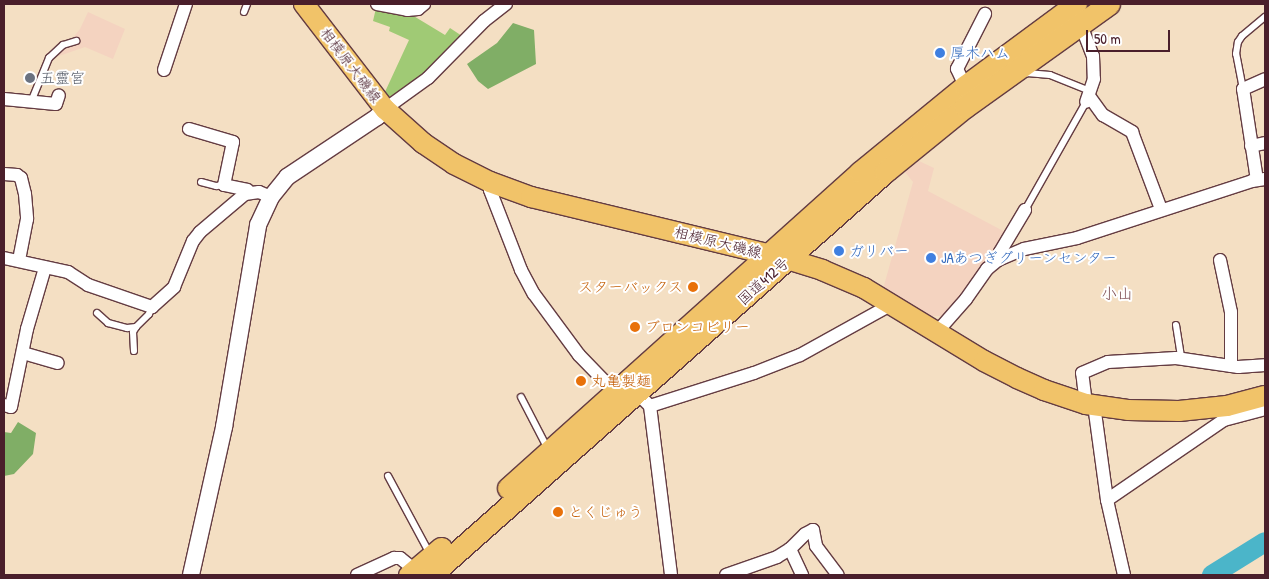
<!DOCTYPE html>
<meta charset="utf-8">
<style>
body{margin:0}
#map{position:relative;width:1269px;height:579px;overflow:hidden;background:#f4dfc3;font-family:"Patrick Hand","Klee One",sans-serif}
div>[style]{position:absolute}
.built>*{inset:0;background:#f4d3c0}
.green>*{inset:0;background:#a0ca75}
.forest>*{inset:0;background:#80ae66}
.river>*{height:20px;margin:-10px;padding:0 10px;transform-origin:10px;border-radius:10px;background:#4bb5c9}
.roads{filter:drop-shadow(1px 0 #643c42) drop-shadow(-1px 0 #643c42) drop-shadow(0 1px #643c42) drop-shadow(0 -1px #643c42)}
.service>*{height:6px;margin:-3px;padding:0 3px;transform-origin:3px;border-radius:3px;background:#fff}
.minor>*{height:12px;margin:-6px;padding:0 6px;transform-origin:6px;border-radius:6px;background:#fff}
.tertiary>*{height:16px;margin:-8px;padding:0 8px;transform-origin:8px;border-radius:8px;background:#fff}
.primary>*{height:20px;margin:-10px;padding:0 10px;transform-origin:10px;border-radius:10px;background:#f1c369}
.trunk>*{height:21px;margin:-10.5px;padding:0 10.5px;transform-origin:10.5px;border-radius:10.5px;background:#f1c369}
.dots>*{width:14px;height:14px;translate:-50% -50%;box-sizing:border-box;border:2px solid #fff;border-radius:50%}
span{translate:-50% -50%;white-space:nowrap;text-align:center;line-height:1.15;-webkit-text-stroke:4px #fff;paint-order:stroke}
.shop-label{font-size:15px;color:#366cbe}
.left{translate:0 -50%;text-align:left}
.street-label{font-size:15px;color:#4a1f2b}
.worship-label{font-size:15px;color:#5b616d}
.food-label{font-size:15px;color:#c56008}
.right{translate:-100% -50%;text-align:right}
.neighbourhood-label{font-size:16px;color:#7f4e53}
.frame{position:absolute;inset:0;border:5px solid #4a1f2b;pointer-events:none}
.scale{position:absolute;left:1086px;top:30px;width:84px;height:22px;box-sizing:border-box;border:2px solid #4a1f2b;border-top:0;padding-left:6px;font-size:15px;line-height:18px;white-space:nowrap;color:#4a1f2b;-webkit-text-stroke:4px #fff;paint-order:stroke}
</style>
<div id="map">
<div class="built">
<i style="clip-path:polygon(88px 12px,125px 29px,113px 59px,85px 47px,59px 56px,53px 52px,70px 41px,80px 29px)"></i>
<i style="clip-path:polygon(919px 161px,934px 168px,928px 191px,1007px 233px,990px 260px,952px 309px,945px 316px,929px 316px,883px 289px,913px 182px,905px 172px)"></i>
</div>
<div class="green">
<i style="clip-path:polygon(376px 8px,407px 12px,445px 35px,450px 28px,462px 36px,424px 75px,401px 92px,388px 97px,384px 94px,409px 40px,389px 31px,390px 27px,373px 21px)"></i>
</div>
<div class="forest">
<i style="clip-path:polygon(513px 23px,534px 30px,536px 64px,488px 89px,478px 81px,467px 64px,497px 43px)"></i>
<i style="clip-path:polygon(18px 422px,36px 433px,33px 454px,14px 474px,4px 476px,4px 432px,11px 433px)"></i>
</div>
<div class="river">
<i style="left:1212px;top:575px;width:62px;rotate:-31.9deg"></i>
</div>
<div class="roads">
<div class="service">
<i style="left:244px;top:12px;width:9px;rotate:-69deg"></i>
<i style="left:1025px;top:70px;width:4px;rotate:56deg"></i>
<i style="left:1027px;top:73px;width:23px;rotate:5deg"></i>
<i style="left:1050px;top:75px;width:43px;rotate:21.8deg"></i>
<i style="left:1243px;top:89px;width:36px;rotate:-101deg"></i>
<i style="left:1236px;top:54px;width:12px;rotate:-81deg"></i>
<i style="left:1238px;top:42px;width:7px;rotate:-56deg"></i>
<i style="left:1242px;top:36px;width:30px;rotate:-40deg"></i>
<i style="left:31px;top:102px;width:48px;rotate:-67.8deg"></i>
<i style="left:49px;top:58px;width:19px;rotate:-43deg"></i>
<i style="left:63px;top:45px;width:14px;rotate:-17deg"></i>
<i style="left:201px;top:182px;width:16px;rotate:15deg"></i>
<i style="left:216px;top:186px;width:8px;rotate:-7deg"></i>
<i style="left:1025px;top:210px;width:124px;rotate:-60.5deg"></i>
<i style="left:97px;top:313px;width:15px;rotate:42deg"></i>
<i style="left:108px;top:323px;width:20px;rotate:15deg"></i>
<i style="left:127px;top:328px;width:9px;rotate:-6deg"></i>
<i style="left:136px;top:327px;width:18px;rotate:-45deg"></i>
<i style="left:149px;top:314px;width:8px;rotate:-67deg"></i>
<i style="left:1176px;top:325px;width:33px;rotate:81deg"></i>
<i style="left:134px;top:351px;width:19px;rotate:-93deg"></i>
<i style="left:133px;top:332px;width:6px;rotate:-59deg"></i>
<i style="left:521px;top:397px;width:59px;rotate:62.6deg"></i>
<i style="left:388px;top:476px;width:86px;rotate:61.7deg"></i>
</div>
<div class="minor">
<i style="left:377px;top:4px;width:31px;rotate:11deg"></i>
<i style="left:407px;top:10px;width:11px;rotate:-5deg"></i>
<i style="left:418px;top:9px;width:8px;rotate:-40deg"></i>
<i style="left:1079px;top:20px;width:39px;rotate:69deg"></i>
<i style="left:1093px;top:56px;width:23px;rotate:88deg"></i>
<i style="left:1094px;top:79px;width:24px;rotate:109deg"></i>
<i style="left:164px;top:70px;width:70px;rotate:-71.6deg"></i>
<i style="left:965px;top:86px;width:19px;rotate:-115deg"></i>
<i style="left:957px;top:69px;width:62px;rotate:-63deg"></i>
<i style="left:1089px;top:96px;width:24px;rotate:54deg"></i>
<i style="left:1103px;top:115px;width:34px;rotate:30deg"></i>
<i style="left:1132px;top:132px;width:82px;rotate:69.4deg"></i>
<i style="left:4px;top:99px;width:52px;rotate:5.5deg"></i>
<i style="left:56px;top:104px;width:9px;rotate:-72deg"></i>
<i style="left:385px;top:109px;width:53px;rotate:-35.8deg"></i>
<i style="left:428px;top:78px;width:80px;rotate:-45.5deg"></i>
<i style="left:484px;top:21px;width:28px;rotate:-38deg"></i>
<i style="left:189px;top:129px;width:46px;rotate:16.5deg"></i>
<i style="left:233px;top:142px;width:44px;rotate:101.8deg"></i>
<i style="left:224px;top:185px;width:24px;rotate:12deg"></i>
<i style="left:247px;top:190px;width:4px;rotate:45deg"></i>
<i style="left:1251px;top:146px;width:14px;rotate:-12deg"></i>
<i style="left:4px;top:174px;width:13px;rotate:4deg"></i>
<i style="left:17px;top:175px;width:5px;rotate:37deg"></i>
<i style="left:21px;top:178px;width:16px;rotate:76deg"></i>
<i style="left:25px;top:194px;width:25px;rotate:85deg"></i>
<i style="left:27px;top:219px;width:42px;rotate:101deg"></i>
<i style="left:1257px;top:180px;width:92px;rotate:-98.7deg"></i>
<i style="left:1243px;top:89px;width:24px;rotate:-24deg"></i>
<i style="left:490px;top:182px;width:8px;rotate:90deg"></i>
<i style="left:490px;top:190px;width:86px;rotate:68.8deg"></i>
<i style="left:521px;top:270px;width:27px;rotate:62deg"></i>
<i style="left:534px;top:294px;width:76px;rotate:53.6deg"></i>
<i style="left:579px;top:355px;width:50px;rotate:45.8deg"></i>
<i style="left:4px;top:258px;width:66px;rotate:12.3deg"></i>
<i style="left:68px;top:272px;width:24px;rotate:33deg"></i>
<i style="left:88px;top:285px;width:68px;rotate:19deg"></i>
<i style="left:152px;top:307px;width:30px;rotate:-42deg"></i>
<i style="left:174px;top:287px;width:50px;rotate:-67.6deg"></i>
<i style="left:193px;top:241px;width:11px;rotate:-52deg"></i>
<i style="left:200px;top:232px;width:59px;rotate:-40.2deg"></i>
<i style="left:245px;top:194px;width:14px;rotate:-8deg"></i>
<i style="left:259px;top:192px;width:13px;rotate:23deg"></i>
<i style="left:998px;top:260px;width:28px;rotate:-23deg"></i>
<i style="left:1024px;top:249px;width:54px;rotate:-11.7deg"></i>
<i style="left:1077px;top:238px;width:184px;rotate:-18deg"></i>
<i style="left:1252px;top:181px;width:13px;rotate:-9deg"></i>
<i style="left:1220px;top:260px;width:53px;rotate:78.1deg"></i>
<i style="left:1231px;top:312px;width:54px;rotate:90deg"></i>
<i style="left:937px;top:332px;width:44px;rotate:-48.7deg"></i>
<i style="left:966px;top:299px;width:37px;rotate:-55deg"></i>
<i style="left:987px;top:269px;width:14px;rotate:-39deg"></i>
<i style="left:998px;top:260px;width:8px;rotate:-76deg"></i>
<i style="left:1000px;top:252px;width:49px;rotate:-59.2deg"></i>
<i style="left:23px;top:353px;width:36px;rotate:16deg"></i>
<i style="left:637px;top:393px;width:18px;rotate:45deg"></i>
<i style="left:650px;top:406px;width:109px;rotate:-17.6deg"></i>
<i style="left:754px;top:373px;width:49px;rotate:-21.4deg"></i>
<i style="left:800px;top:355px;width:105px;rotate:-29deg"></i>
<i style="left:1086px;top:404px;width:31px;rotate:-97deg"></i>
<i style="left:1082px;top:373px;width:28px;rotate:-23deg"></i>
<i style="left:1108px;top:362px;width:68px;rotate:-3.4deg"></i>
<i style="left:1176px;top:358px;width:63px;rotate:8.3deg"></i>
<i style="left:1238px;top:367px;width:27px;rotate:-4deg"></i>
<i style="left:4px;top:405px;width:7px;rotate:16deg"></i>
<i style="left:11px;top:407px;width:80px;rotate:-78.4deg"></i>
<i style="left:27px;top:329px;width:64px;rotate:-73.6deg"></i>
<i style="left:1094px;top:405px;width:96px;rotate:82.2deg"></i>
<i style="left:1107px;top:500px;width:77px;rotate:77.2deg"></i>
<i style="left:650px;top:406px;width:170px;rotate:82.9deg"></i>
<i style="left:1107px;top:500px;width:142px;rotate:-34.4deg"></i>
<i style="left:1224px;top:420px;width:42px;rotate:-15deg"></i>
<i style="left:790px;top:549px;width:29px;rotate:65deg"></i>
<i style="left:357px;top:575px;width:41px;rotate:-24.7deg"></i>
<i style="left:394px;top:558px;width:6px"></i>
<i style="left:400px;top:558px;width:19px;rotate:39deg"></i>
<i style="left:726px;top:575px;width:54px;rotate:-19.4deg"></i>
<i style="left:777px;top:557px;width:15px;rotate:-32deg"></i>
<i style="left:790px;top:549px;width:21px;rotate:-45deg"></i>
<i style="left:805px;top:534px;width:9px;rotate:-27deg"></i>
<i style="left:813px;top:530px;width:16px;rotate:79deg"></i>
<i style="left:816px;top:546px;width:36px;rotate:53deg"></i>
</div>
<div class="tertiary">
<i style="left:191px;top:575px;width:152px;rotate:-77.4deg"></i>
<i style="left:224px;top:427px;width:205px;rotate:-80.4deg"></i>
<i style="left:258px;top:225px;width:31px;rotate:-65deg"></i>
<i style="left:271px;top:197px;width:26px;rotate:-51deg"></i>
<i style="left:287px;top:177px;width:108px;rotate:-33.7deg"></i>
<i style="left:377px;top:117px;width:11px;rotate:-45deg"></i>
</div>
<div class="primary">
<i style="left:304px;top:4px;width:133px;rotate:52.4deg"></i>
<i style="left:385px;top:109px;width:51px;rotate:41.8deg"></i>
<i style="left:423px;top:143px;width:37px;rotate:34deg"></i>
<i style="left:454px;top:164px;width:40px;rotate:26.6deg"></i>
<i style="left:490px;top:182px;width:44px;rotate:20.1deg"></i>
<i style="left:531px;top:197px;width:263px;rotate:13.6deg"></i>
<i style="left:787px;top:259px;width:37px;rotate:17deg"></i>
<i style="left:822px;top:270px;width:46px;rotate:23.2deg"></i>
<i style="left:864px;top:288px;width:140px;rotate:31.3deg"></i>
<i style="left:984px;top:361px;width:37px;rotate:27deg"></i>
<i style="left:1017px;top:378px;width:30px;rotate:24deg"></i>
<i style="left:1044px;top:390px;width:44px;rotate:18.4deg"></i>
<i style="left:1086px;top:404px;width:42px;rotate:8.1deg"></i>
<i style="left:1128px;top:410px;width:51px;rotate:1.1deg"></i>
<i style="left:1179px;top:411px;width:48px;rotate:-5.9deg"></i>
<i style="left:1227px;top:406px;width:39px;rotate:-15deg"></i>
</div>
<div class="trunk">
<i style="left:508px;top:488px;width:473px;rotate:-41.9deg"></i>
<i style="left:860px;top:172px;width:136px;rotate:-39.3deg"></i>
<i style="left:965px;top:86px;width:138px;rotate:-36.5deg"></i>
<i style="left:409px;top:575px;width:42px;rotate:-40.2deg"></i>
<i style="left:431px;top:575px;width:607px;rotate:-41.59deg"></i>
<i style="left:885px;top:172px;width:103px;rotate:-39.1deg"></i>
<i style="left:965px;top:107px;width:177px;rotate:-35.6deg"></i>
</div>
</div>
<div class="dots">
<i style="left:940px;top:53px;background:#3f7fe0"></i>
<i style="left:30px;top:78px;background:#6b7280"></i>
<i style="left:839px;top:251px;background:#3f7fe0"></i>
<i style="left:931px;top:258px;background:#3f7fe0"></i>
<i style="left:693px;top:287px;background:#e8710a"></i>
<i style="left:635px;top:327px;background:#e8710a"></i>
<i style="left:581px;top:381px;background:#e8710a"></i>
<i style="left:558px;top:512px;background:#e8710a"></i>
</div>
<div class="shop-label">
<span class="left" style="left:950px;top:53px">厚木ハム</span>
<span class="left" style="left:849px;top:251px">ガリバー</span>
<span class="left" style="left:941px;top:258px">JAあつぎグリーンセンター</span>
</div>
<div class="street-label">
<span style="left:351px;top:65px;rotate:53deg">相模原大磯線</span>
<span style="left:718px;top:242px;rotate:14deg">相模原大磯線</span>
<span style="left:763px;top:281px;rotate:-42deg">国道412号</span>
</div>
<div class="worship-label">
<span class="left" style="left:40px;top:78px">五靈宮</span>
</div>
<div class="food-label">
<span class="right" style="left:683px;top:287px">スターバックス</span>
<span class="left" style="left:645px;top:327px">ブロンコビリー</span>
<span class="left" style="left:591px;top:381px">丸亀製麺</span>
<span class="left" style="left:568px;top:512px">とくじゅう</span>
</div>
<div class="neighbourhood-label">
<span style="left:1117px;top:293px">小山</span>
</div>
<div class="frame"></div>
<div class="scale">50 m</div>
</div>
